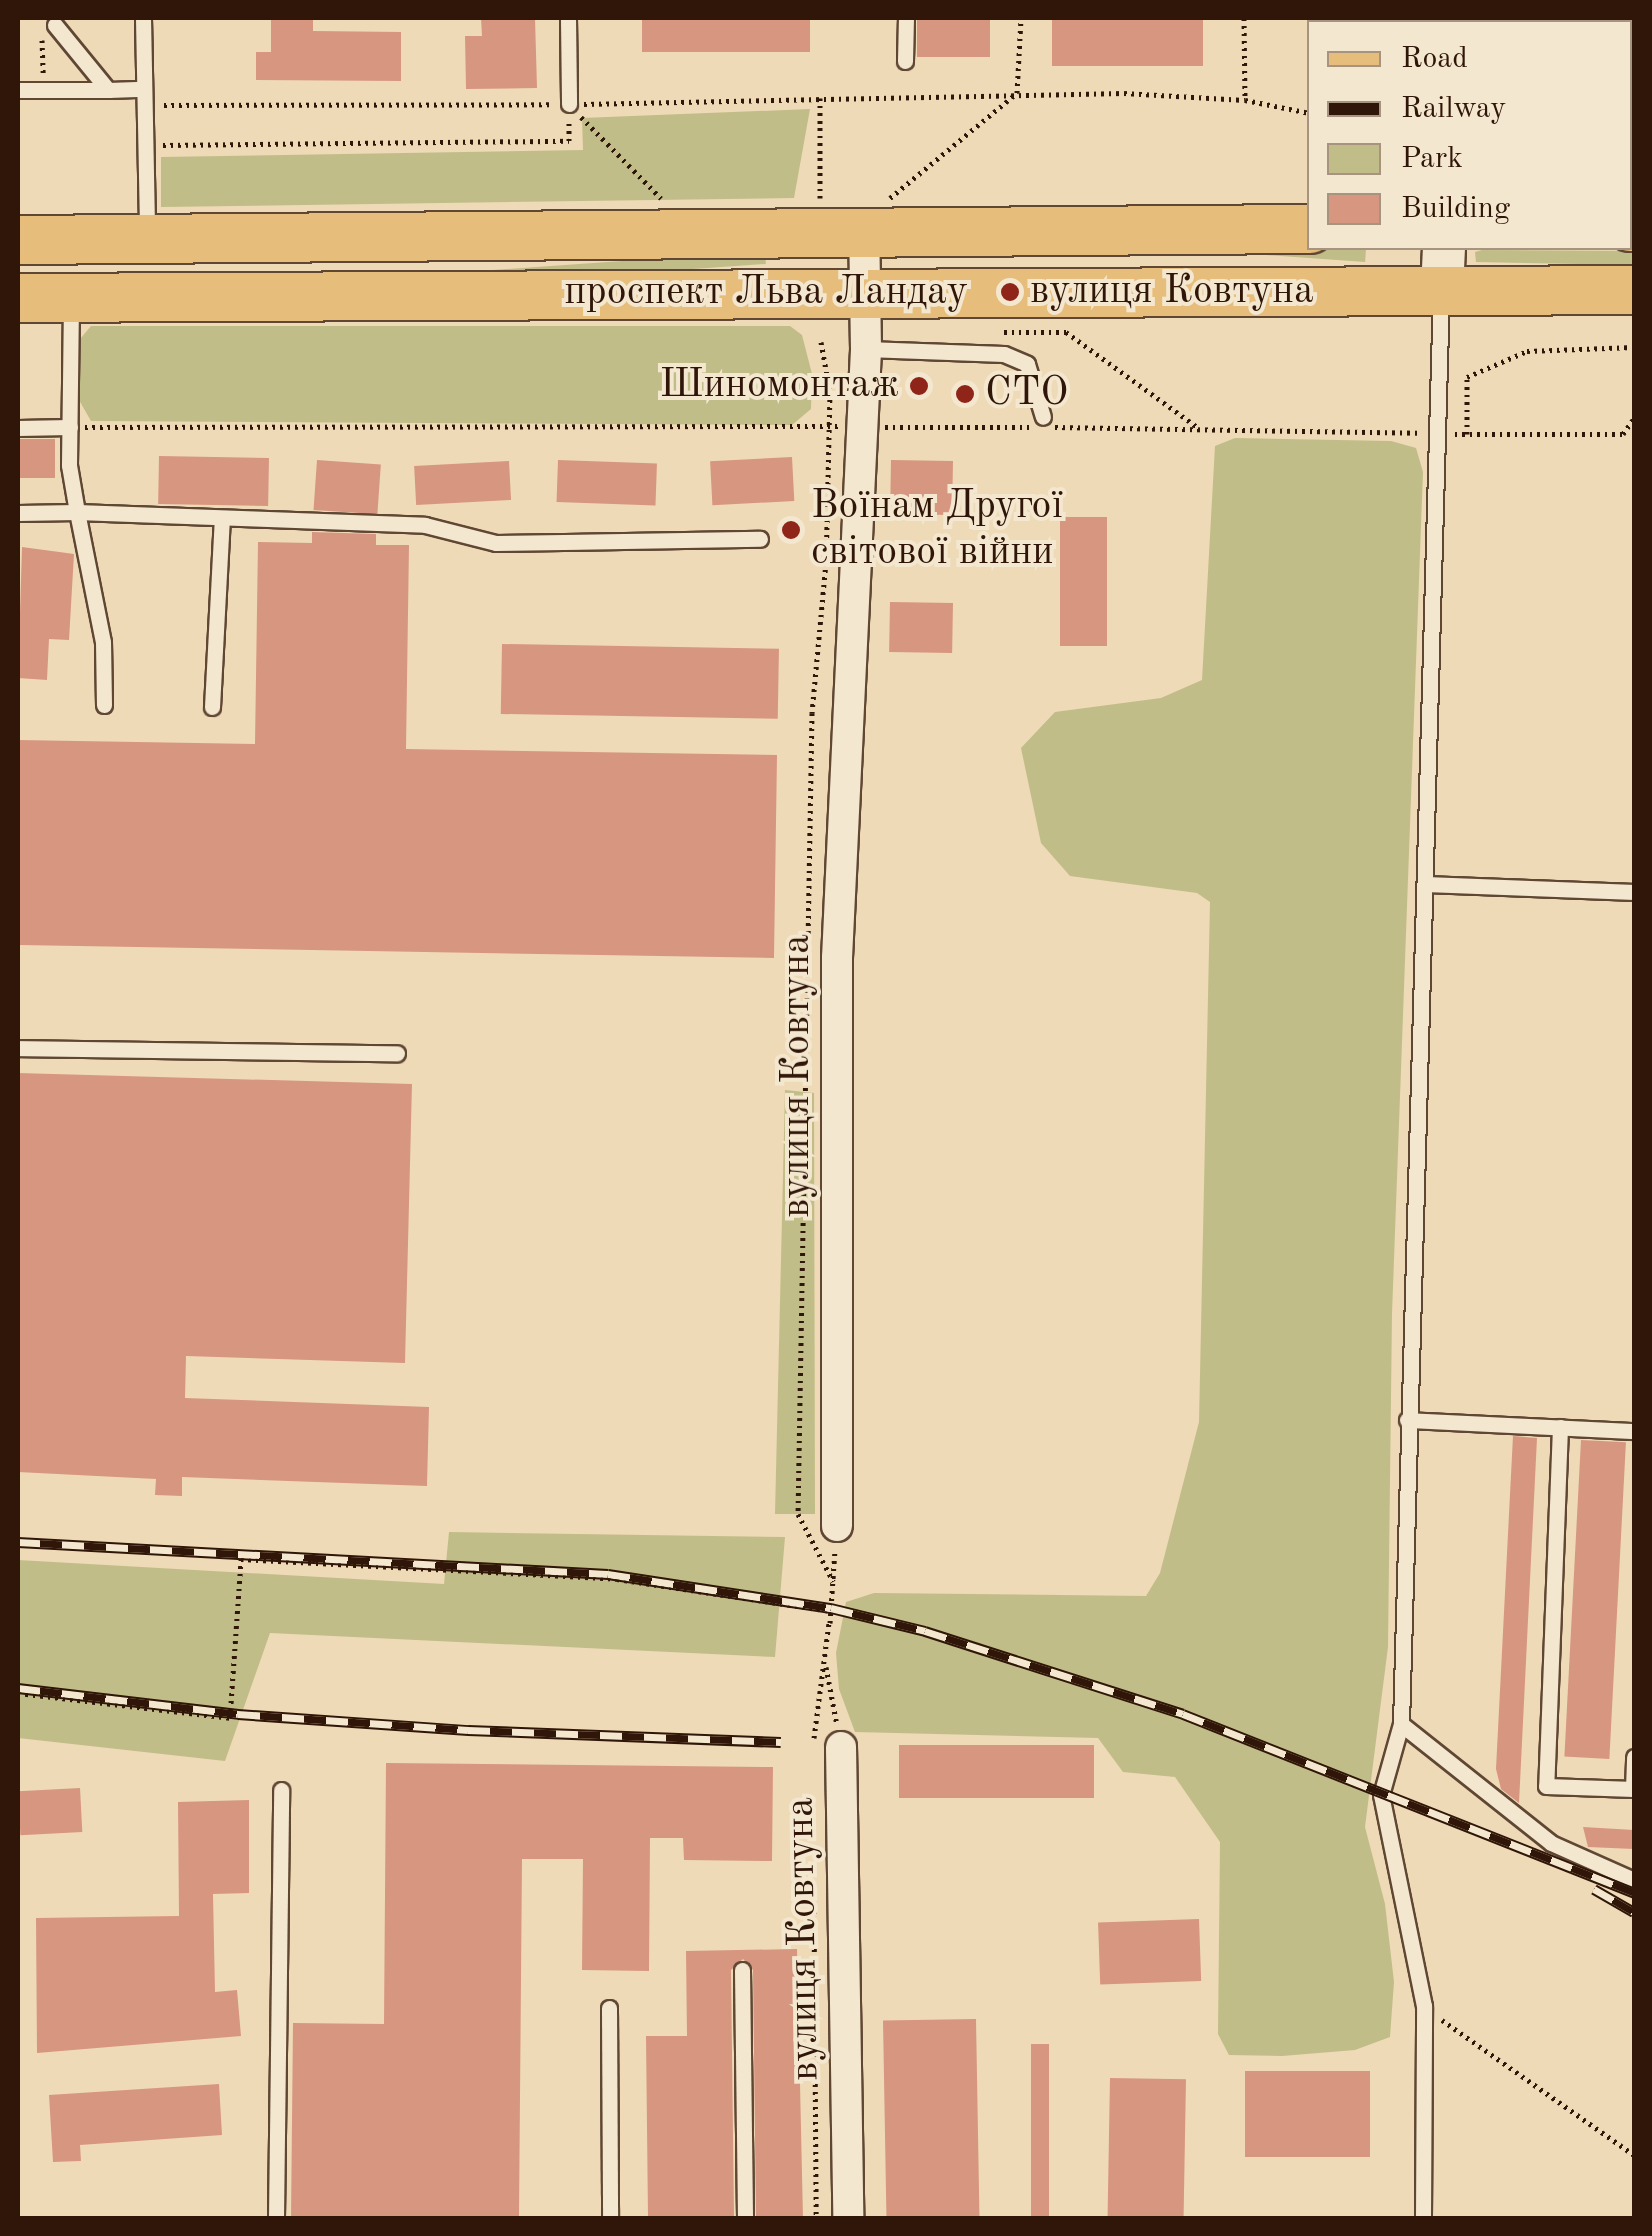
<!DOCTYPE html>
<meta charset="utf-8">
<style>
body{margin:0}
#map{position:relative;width:1652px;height:2236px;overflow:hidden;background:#eedab6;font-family:"Old Standard TT",serif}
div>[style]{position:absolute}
.green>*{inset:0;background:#c1bd88;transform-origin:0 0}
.building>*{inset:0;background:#d79680;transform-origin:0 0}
.path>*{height:5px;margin-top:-2.5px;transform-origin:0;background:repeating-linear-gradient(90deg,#301608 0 2.5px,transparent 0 7.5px)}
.roads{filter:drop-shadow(2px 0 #604734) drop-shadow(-2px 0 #604734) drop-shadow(0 2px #604734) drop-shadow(0 -2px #604734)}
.lane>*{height:15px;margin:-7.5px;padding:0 7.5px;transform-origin:7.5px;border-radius:7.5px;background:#f4e7d0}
.street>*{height:30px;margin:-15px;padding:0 15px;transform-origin:15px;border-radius:15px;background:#f4e7d0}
.secondary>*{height:42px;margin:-21px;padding:0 21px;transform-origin:21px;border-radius:21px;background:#f4e7d0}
.primary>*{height:48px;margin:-24px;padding:0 24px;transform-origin:24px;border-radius:24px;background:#e7bd7b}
.rail>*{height:11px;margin-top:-5.5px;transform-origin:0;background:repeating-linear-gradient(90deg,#f4e7d0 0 22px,#301608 0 44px);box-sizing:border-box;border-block:2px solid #301608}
.dots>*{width:28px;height:28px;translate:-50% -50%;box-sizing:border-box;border:5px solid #f4e7d0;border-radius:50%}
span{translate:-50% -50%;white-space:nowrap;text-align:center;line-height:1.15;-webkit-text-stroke:8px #f4e7d0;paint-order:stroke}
.poi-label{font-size:40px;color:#301608}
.left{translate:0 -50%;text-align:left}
.right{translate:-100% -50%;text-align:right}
.street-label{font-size:40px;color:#301608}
.frame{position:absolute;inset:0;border:20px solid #301608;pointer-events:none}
.legend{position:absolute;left:1307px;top:20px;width:325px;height:230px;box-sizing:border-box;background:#f4e7d0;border:2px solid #a69380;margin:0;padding:12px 18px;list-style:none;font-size:30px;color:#301608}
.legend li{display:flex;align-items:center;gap:20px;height:50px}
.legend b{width:50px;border:2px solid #a69380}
</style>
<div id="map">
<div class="green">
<i style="clip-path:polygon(810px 109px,794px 198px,161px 207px,161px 157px,583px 150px,582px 118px)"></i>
<i style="left:1366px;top:249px;width:13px;height:436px;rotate:94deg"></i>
<i style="clip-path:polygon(1482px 250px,1634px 251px,1634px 265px,1476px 262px,1475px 252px)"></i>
<i style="left:765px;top:251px;width:13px;height:747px;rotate:86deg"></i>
<i style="clip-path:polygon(91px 326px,790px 326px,802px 335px,812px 374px,811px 409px,792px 425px,91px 421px,79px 400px,80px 339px)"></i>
<i style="clip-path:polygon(1235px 438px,1391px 441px,1416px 448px,1423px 472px,1392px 1314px,1388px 1647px,1365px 1827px,1385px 1904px,1394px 1982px,1390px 2037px,1355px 2050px,1282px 2056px,1229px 2055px,1218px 2034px,1220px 1842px,1175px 1777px,1123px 1772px,1098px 1738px,855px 1732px,839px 1689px,836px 1653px,846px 1602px,874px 1593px,1146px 1596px,1160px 1573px,1199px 1422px,1210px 902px,1197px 893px,1070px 876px,1041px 843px,1021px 748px,1055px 712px,1161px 698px,1202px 680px,1215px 446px)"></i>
<i style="clip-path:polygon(785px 1090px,814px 1093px,815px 1514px,775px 1514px)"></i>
<i style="clip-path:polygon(449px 1532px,785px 1537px,775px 1657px,270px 1633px,225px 1761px,18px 1738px,18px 1560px,444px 1584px)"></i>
</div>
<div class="building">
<i style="clip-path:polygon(271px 18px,313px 18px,313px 31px,401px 32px,401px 81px,256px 80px,256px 52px,271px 52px)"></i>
<i style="clip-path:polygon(481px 18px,535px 18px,537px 88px,466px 89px,465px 36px,482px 36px)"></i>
<i style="left:642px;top:18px;width:168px;height:34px"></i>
<i style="left:917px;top:18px;width:73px;height:39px"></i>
<i style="left:1052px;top:18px;width:151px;height:48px"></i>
<i style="left:18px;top:439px;width:37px;height:39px"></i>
<i style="left:159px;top:456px;width:110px;height:48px;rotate:1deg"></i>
<i style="left:792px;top:457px;width:44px;height:82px;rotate:87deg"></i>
<i style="left:317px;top:460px;width:64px;height:50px;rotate:4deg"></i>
<i style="left:558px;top:460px;width:99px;height:42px;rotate:2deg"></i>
<i style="left:891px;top:460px;width:62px;height:54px;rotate:1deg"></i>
<i style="left:509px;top:461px;width:39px;height:95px;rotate:87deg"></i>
<i style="left:1060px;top:517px;width:47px;height:129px"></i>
<i style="clip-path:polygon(312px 532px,376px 534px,376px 545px,409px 545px,406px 749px,777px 755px,774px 958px,18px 945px,18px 740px,255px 744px,258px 542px,312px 543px)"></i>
<i style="clip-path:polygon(22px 547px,74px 554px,69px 640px,49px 639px,47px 680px,18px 678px)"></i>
<i style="left:890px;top:602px;width:63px;height:50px;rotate:1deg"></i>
<i style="left:502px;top:644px;width:277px;height:70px;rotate:1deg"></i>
<i style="clip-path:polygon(18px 1073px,412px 1084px,405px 1363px,186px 1356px,185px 1398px,429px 1407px,427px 1486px,182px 1477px,182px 1496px,155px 1495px,156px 1479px,18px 1472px)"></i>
<i style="clip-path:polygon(1513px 1436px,1537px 1438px,1519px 1803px,1501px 1789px,1496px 1769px)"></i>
<i style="left:1581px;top:1440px;width:45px;height:317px;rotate:3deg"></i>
<i style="left:899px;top:1745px;width:195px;height:53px"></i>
<i style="clip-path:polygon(386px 1763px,773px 1767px,772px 1861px,684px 1860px,683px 1838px,650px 1838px,649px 1971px,582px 1970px,583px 1859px,522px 1859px,519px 2218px,291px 2218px,293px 2023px,384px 2024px)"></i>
<i style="left:80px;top:1788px;width:44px;height:62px;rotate:87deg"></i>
<i style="clip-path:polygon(249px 1800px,249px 1893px,213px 1894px,215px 1992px,237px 1990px,241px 2036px,37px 2053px,36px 1918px,179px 1916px,178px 1802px)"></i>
<i style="clip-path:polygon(1583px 1827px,1634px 1830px,1634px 1849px,1588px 1847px)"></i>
<i style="left:1199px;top:1919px;width:62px;height:101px;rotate:88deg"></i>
<i style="clip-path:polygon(797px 1949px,803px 2218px,756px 2218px,753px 1970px,743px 1959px,731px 1970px,734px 2218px,648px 2218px,646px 2036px,687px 2036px,686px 1951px)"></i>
<i style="left:976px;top:2019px;width:199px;height:93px;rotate:89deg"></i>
<i style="left:1031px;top:2044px;width:18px;height:174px"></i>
<i style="left:1245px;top:2071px;width:125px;height:86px"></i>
<i style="left:1110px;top:2078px;width:76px;height:140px;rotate:1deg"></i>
<i style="clip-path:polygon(219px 2084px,222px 2135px,80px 2145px,81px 2161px,53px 2162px,49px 2095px)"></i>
</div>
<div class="path">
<i style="left:1244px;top:18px;width:82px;rotate:89.3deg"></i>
<i style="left:1336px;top:18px;width:4px;rotate:63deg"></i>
<i style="left:1529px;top:18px;width:7px;rotate:34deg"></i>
<i style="left:42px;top:40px;width:34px;rotate:88deg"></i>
<i style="left:1630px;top:82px;width:4px;rotate:27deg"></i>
<i style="left:584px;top:104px;width:540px;rotate:-1.17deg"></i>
<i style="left:1124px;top:93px;width:121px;rotate:3.3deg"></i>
<i style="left:1245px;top:100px;width:66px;rotate:11.3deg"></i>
<i style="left:164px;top:105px;width:389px;rotate:-0.1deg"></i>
<i style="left:581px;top:117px;width:114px;rotate:45.4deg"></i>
<i style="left:163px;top:145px;width:406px;rotate:-0.6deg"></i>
<i style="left:569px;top:141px;width:19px;rotate:-90deg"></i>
<i style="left:1630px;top:172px;width:4px"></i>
<i style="left:820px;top:198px;width:100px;rotate:-90deg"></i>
<i style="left:890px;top:198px;width:165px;rotate:-39.6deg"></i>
<i style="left:1017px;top:93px;width:75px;rotate:-86.9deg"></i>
<i style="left:1004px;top:332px;width:62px"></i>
<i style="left:1066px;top:332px;width:162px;rotate:35.9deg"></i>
<i style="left:821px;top:342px;width:51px;rotate:79.8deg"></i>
<i style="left:830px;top:392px;width:170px;rotate:91.3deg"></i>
<i style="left:826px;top:562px;width:152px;rotate:95.3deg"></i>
<i style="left:812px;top:713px;width:801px;rotate:91deg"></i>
<i style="left:798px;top:1514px;width:76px;rotate:62.4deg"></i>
<i style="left:85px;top:427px;width:754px;rotate:-0.08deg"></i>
<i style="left:885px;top:427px;width:144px"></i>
<i style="left:1055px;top:427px;width:364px;rotate:0.9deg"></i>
<i style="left:1455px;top:434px;width:168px"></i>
<i style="left:1623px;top:434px;width:19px;rotate:-55deg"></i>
<i style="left:1467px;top:434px;width:57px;rotate:-90deg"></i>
<i style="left:1467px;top:377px;width:65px;rotate:-23.4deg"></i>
<i style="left:1527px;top:351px;width:107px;rotate:-2.1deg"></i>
<i style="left:830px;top:1623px;width:74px;rotate:-86.1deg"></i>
<i style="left:826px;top:1667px;width:59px;rotate:79.3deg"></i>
<i style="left:18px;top:1693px;width:213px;rotate:6.7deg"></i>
<i style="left:230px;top:1718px;width:159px;rotate:-86deg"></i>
<i style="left:241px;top:1559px;width:377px;rotate:3deg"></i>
<i style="left:617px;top:1579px;width:215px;rotate:8.5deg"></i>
<i style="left:814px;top:1738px;width:117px;rotate:-82.6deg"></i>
<i style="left:814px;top:1904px;width:314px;rotate:89.6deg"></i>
<i style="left:1442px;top:2020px;width:235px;rotate:35.1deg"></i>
</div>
<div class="roads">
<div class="lane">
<i style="left:143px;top:18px;width:216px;rotate:88.9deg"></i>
<i style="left:568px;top:18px;width:86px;rotate:89.3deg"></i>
<i style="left:55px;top:25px;width:84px;rotate:50.8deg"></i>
<i style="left:108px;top:90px;width:36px;rotate:-2deg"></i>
<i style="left:905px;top:61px;width:43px;rotate:-88.7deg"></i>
<i style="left:18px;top:90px;width:90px"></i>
<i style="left:866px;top:349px;width:138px;rotate:2.1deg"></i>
<i style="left:1004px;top:354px;width:25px;rotate:23deg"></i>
<i style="left:1027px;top:364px;width:55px;rotate:73.2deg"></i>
<i style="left:18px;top:428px;width:52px;rotate:-1.1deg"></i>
<i style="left:18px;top:513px;width:59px;rotate:-1deg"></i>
<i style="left:77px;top:512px;width:48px;rotate:-99.7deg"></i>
<i style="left:69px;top:465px;width:163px;rotate:-89.3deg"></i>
<i style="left:104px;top:705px;width:63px;rotate:-90.9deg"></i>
<i style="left:103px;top:642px;width:133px;rotate:-101.3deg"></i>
<i style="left:77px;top:512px;width:348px;rotate:2.1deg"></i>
<i style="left:425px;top:525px;width:73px;rotate:14.2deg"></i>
<i style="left:496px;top:543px;width:264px;rotate:-0.9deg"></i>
<i style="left:212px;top:707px;width:189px;rotate:-87deg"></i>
<i style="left:1426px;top:884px;width:208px;rotate:2.2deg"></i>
<i style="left:18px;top:1048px;width:379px;rotate:0.8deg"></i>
<i style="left:1407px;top:1420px;width:227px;rotate:2.8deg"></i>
<i style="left:1560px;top:1427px;width:359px;rotate:92.2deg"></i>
<i style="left:1546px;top:1786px;width:88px;rotate:2deg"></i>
<i style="left:1401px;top:1724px;width:191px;rotate:38.4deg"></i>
<i style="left:1551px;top:1843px;width:91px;rotate:24deg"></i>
<i style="left:1633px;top:1789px;width:32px;rotate:-88deg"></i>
<i style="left:742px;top:1970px;width:248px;rotate:89.3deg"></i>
<i style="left:609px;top:2008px;width:210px;rotate:89.7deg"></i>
<i style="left:276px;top:2218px;width:428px;rotate:-89.3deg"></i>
<i style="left:1423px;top:2218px;width:212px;rotate:-89.7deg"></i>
<i style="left:1424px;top:2006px;width:215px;rotate:-101.5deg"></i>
<i style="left:1381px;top:1795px;width:74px;rotate:-74.3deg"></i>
<i style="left:1401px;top:1724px;width:1430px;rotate:-88.4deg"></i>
</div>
<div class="street">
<i style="left:837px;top:1526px;width:568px;rotate:-90deg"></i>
<i style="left:837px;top:958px;width:610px;rotate:-87.27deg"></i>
<i style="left:866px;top:349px;width:121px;rotate:-90.9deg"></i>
<i style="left:841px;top:1747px;width:471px;rotate:89.1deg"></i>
</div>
<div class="secondary">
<i style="left:1437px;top:18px;width:4px;rotate:76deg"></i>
<i style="left:1442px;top:290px;width:42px;rotate:-87.3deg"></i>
</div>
<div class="primary">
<i style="left:1630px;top:227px;width:4px"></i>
<i style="left:18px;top:240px;width:1292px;rotate:-0.49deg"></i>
<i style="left:18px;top:298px;width:1616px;rotate:-0.28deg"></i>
</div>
</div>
<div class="rail">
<i style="left:18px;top:1542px;width:591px;rotate:3.1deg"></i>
<i style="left:608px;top:1574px;width:226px;rotate:8.7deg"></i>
<i style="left:831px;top:1608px;width:97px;rotate:13.7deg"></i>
<i style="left:925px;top:1631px;width:271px;rotate:17.8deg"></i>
<i style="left:1183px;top:1714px;width:485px;rotate:21.6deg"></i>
<i style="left:18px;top:1688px;width:222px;rotate:6.7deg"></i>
<i style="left:238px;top:1714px;width:231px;rotate:4deg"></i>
<i style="left:468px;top:1730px;width:313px;rotate:2.2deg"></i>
<i style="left:1594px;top:1889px;width:46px;rotate:29.9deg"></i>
</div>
<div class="dots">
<i style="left:1010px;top:292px;background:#8f2418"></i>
<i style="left:919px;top:386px;background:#8f2418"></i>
<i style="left:965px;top:394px;background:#8f2418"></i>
<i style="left:791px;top:530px;background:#8f2418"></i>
</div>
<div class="poi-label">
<span class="left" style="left:1030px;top:292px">вулиця Ковтуна</span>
<span class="right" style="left:899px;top:386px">Шиномонтаж</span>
<span class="left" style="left:985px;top:394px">СТО</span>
<span class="left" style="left:811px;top:530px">Воїнам Другої<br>світової війни</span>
</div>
<div class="street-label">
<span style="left:766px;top:293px">проспект Льва Ландау</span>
<span style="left:798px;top:1076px;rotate:-90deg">вулиця Ковтуна</span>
<span style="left:804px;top:1939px;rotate:-91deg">вулиця Ковтуна</span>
</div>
<div class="frame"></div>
<ul class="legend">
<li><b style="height:12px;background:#e7bd7b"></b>Road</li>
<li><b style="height:12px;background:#301608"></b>Railway</li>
<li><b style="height:28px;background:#c1bd88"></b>Park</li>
<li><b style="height:28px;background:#d79680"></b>Building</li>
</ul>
</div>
